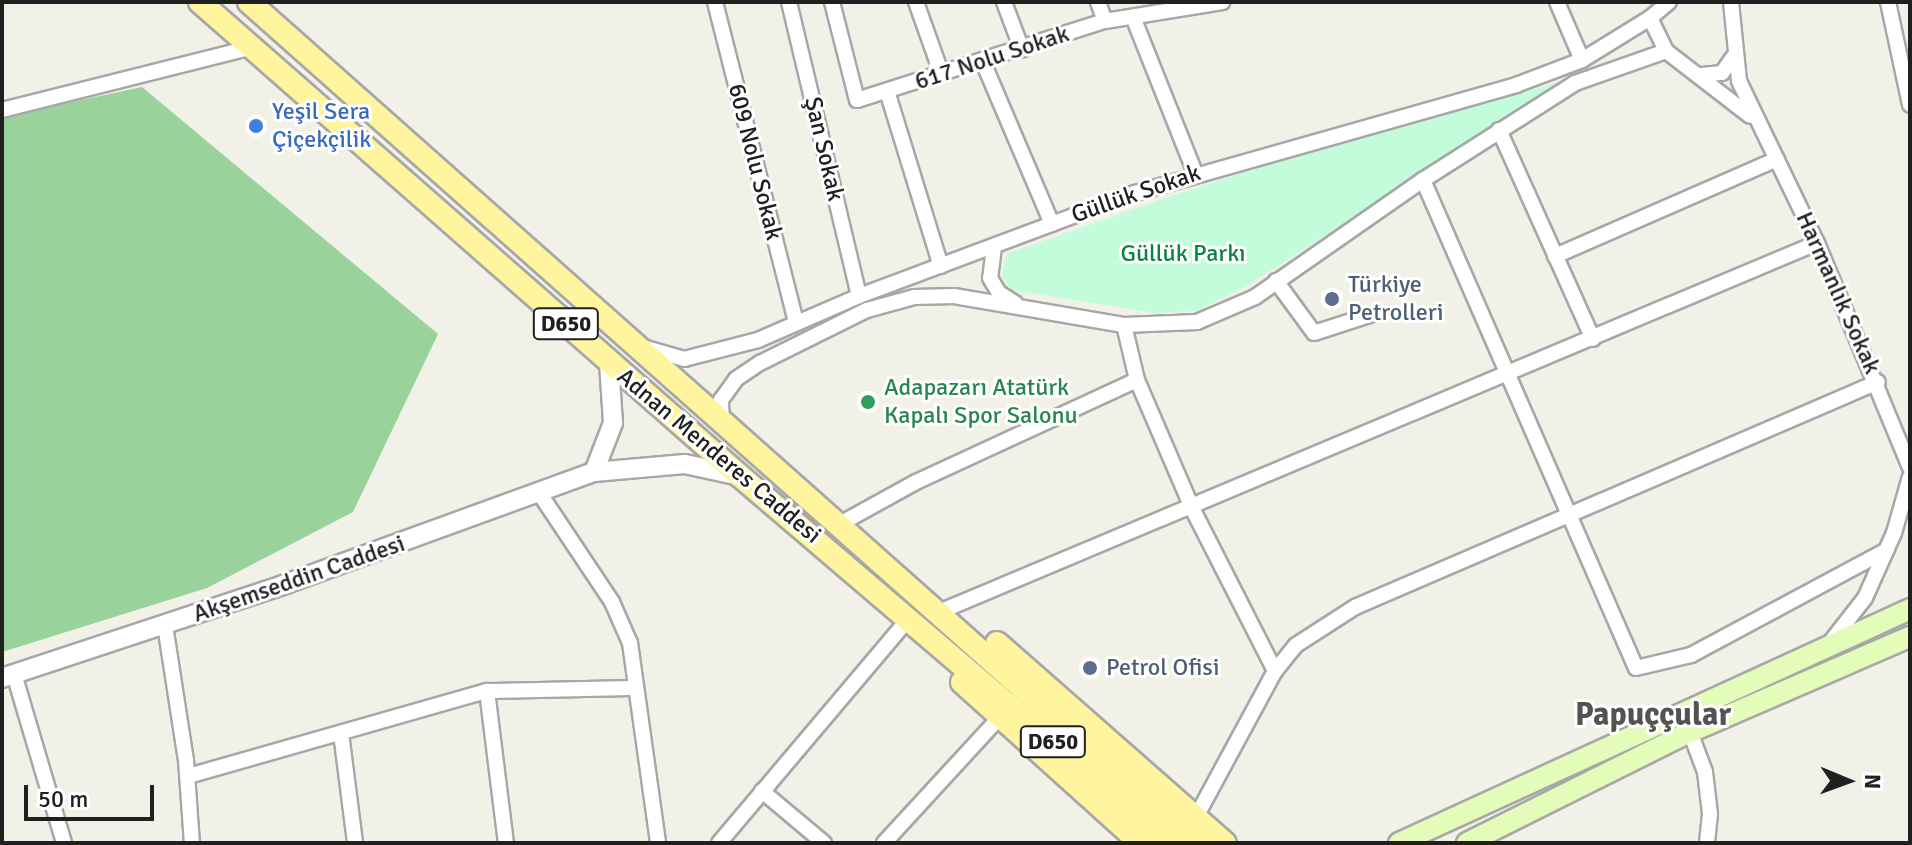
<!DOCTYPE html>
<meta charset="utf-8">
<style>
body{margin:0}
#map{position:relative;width:1912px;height:845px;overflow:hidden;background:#f1f1e7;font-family:Signika,sans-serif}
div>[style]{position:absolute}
.forest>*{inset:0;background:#9ad29c}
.park>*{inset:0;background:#c3fcda}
.roads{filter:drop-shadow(2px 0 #a7a7a7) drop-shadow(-2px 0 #a7a7a7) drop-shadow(0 2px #a7a7a7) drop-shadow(0 -2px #a7a7a7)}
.minor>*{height:14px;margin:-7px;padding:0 7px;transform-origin:7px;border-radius:7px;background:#fff}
.tertiary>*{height:18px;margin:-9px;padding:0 9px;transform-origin:9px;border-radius:9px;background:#fff}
.secondary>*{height:20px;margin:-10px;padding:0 10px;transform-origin:10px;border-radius:10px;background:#e3fcb9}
.primary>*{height:22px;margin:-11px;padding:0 11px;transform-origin:11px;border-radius:11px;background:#fff59e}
.dots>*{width:22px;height:22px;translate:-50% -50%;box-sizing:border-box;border:4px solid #fff;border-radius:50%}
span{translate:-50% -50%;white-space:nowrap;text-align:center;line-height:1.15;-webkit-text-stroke:6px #fff;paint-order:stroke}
.shield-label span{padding:2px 6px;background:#fff;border:2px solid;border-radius:6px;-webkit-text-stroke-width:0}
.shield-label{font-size:22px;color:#202020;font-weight:700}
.street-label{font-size:24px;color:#202020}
.shop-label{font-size:24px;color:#366cbe}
.left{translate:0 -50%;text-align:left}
.park-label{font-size:24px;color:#07863c}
.service-label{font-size:24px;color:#4e5e75}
.leisure-label{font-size:24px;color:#27864d}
.district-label{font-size:32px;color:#535353;font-weight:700}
.frame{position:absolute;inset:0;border:4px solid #202020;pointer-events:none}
.north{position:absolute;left:1808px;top:741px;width:80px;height:80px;-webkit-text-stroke:6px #fff;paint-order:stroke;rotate:91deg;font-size:22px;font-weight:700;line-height:32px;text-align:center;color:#202020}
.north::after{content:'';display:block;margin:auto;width:28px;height:36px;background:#202020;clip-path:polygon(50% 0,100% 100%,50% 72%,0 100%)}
.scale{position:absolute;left:24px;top:785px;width:130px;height:36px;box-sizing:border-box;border:4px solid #202020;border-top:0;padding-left:10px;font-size:24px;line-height:28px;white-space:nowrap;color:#202020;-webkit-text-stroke:6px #fff;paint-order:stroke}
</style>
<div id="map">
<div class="forest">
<i style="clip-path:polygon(142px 87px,438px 334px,353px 512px,207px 588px,2px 652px,2px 117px)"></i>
</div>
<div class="park">
<i style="clip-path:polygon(1565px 81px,1245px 287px,1196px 311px,1155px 313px,1012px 290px,1002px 276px,1006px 254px,1183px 192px,1337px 143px)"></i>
</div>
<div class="roads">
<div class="minor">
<i style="left:715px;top:2px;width:331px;rotate:75.8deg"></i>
<i style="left:789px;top:2px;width:302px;rotate:76.6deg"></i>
<i style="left:832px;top:2px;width:101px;rotate:75.7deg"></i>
<i style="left:857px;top:100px;width:260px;rotate:-17.7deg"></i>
<i style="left:1105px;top:21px;width:119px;rotate:-9.2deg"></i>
<i style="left:916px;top:2px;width:77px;rotate:70.4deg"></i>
<i style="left:1004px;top:2px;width:51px;rotate:69.4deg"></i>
<i style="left:1098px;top:2px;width:20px;rotate:70deg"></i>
<i style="left:1557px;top:2px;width:63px;rotate:66.7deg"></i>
<i style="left:1669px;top:2px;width:25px;rotate:140deg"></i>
<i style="left:1650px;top:18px;width:37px;rotate:64deg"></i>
<i style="left:1666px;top:51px;width:106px;rotate:37.7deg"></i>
<i style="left:1731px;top:2px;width:79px;rotate:84.2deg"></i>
<i style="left:1739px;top:81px;width:180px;rotate:64.3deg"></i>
<i style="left:1817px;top:243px;width:243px;rotate:67.5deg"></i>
<i style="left:1888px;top:2px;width:105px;rotate:77.9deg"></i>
<i style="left:1133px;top:17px;width:168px;rotate:68.3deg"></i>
<i style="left:983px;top:62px;width:176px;rotate:66.9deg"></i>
<i style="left:1702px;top:75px;width:20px;rotate:-6deg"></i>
<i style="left:1722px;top:73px;width:19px;rotate:-55deg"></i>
<i style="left:887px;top:91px;width:183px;rotate:72.9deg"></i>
<i style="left:2px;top:110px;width:258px;rotate:-14.1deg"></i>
<i style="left:1499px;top:130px;width:229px;rotate:65.8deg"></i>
<i style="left:1423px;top:180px;width:532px;rotate:66.42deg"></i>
<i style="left:1636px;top:668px;width:57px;rotate:-13.3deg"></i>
<i style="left:1691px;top:655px;width:222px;rotate:-28.2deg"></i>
<i style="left:994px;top:247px;width:31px;rotate:97deg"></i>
<i style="left:990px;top:278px;width:17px;rotate:59deg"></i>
<i style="left:999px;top:293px;width:19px;rotate:32deg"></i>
<i style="left:1555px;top:256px;width:242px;rotate:-23.6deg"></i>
<i style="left:1276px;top:281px;width:64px;rotate:53.8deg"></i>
<i style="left:1314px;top:333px;width:62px;rotate:-17.9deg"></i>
<i style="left:1124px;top:325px;width:57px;rotate:76.7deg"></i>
<i style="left:1137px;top:380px;width:139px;rotate:66.7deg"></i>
<i style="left:1192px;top:508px;width:183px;rotate:63deg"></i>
<i style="left:646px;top:348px;width:40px;rotate:16deg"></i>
<i style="left:684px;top:359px;width:76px;rotate:-14.4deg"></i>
<i style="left:758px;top:340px;width:110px;rotate:-23.5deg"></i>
<i style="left:859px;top:296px;width:295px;rotate:-20.5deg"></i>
<i style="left:1135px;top:193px;width:396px;rotate:-15.8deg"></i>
<i style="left:1516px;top:85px;width:71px;rotate:-20.7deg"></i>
<i style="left:1582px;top:60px;width:80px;rotate:-31.7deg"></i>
<i style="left:722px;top:422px;width:22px;rotate:-93deg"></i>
<i style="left:721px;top:400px;width:26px;rotate:-54deg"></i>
<i style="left:736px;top:379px;width:29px;rotate:-34deg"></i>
<i style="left:760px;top:363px;width:119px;rotate:-26.4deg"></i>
<i style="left:867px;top:310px;width:49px;rotate:-15.5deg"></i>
<i style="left:914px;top:297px;width:40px;rotate:-1.4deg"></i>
<i style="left:954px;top:296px;width:172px;rotate:9.7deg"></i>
<i style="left:1124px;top:325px;width:73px;rotate:-2.4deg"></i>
<i style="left:1197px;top:322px;width:63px;rotate:-23.3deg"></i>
<i style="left:1255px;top:297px;width:205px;rotate:-34.9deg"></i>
<i style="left:1423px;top:180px;width:180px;rotate:-32.5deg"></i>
<i style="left:1575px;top:83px;width:96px;rotate:-19.4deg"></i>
<i style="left:540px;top:494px;width:130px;rotate:56.3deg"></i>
<i style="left:612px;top:602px;width:45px;rotate:66.3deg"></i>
<i style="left:630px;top:643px;width:202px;rotate:82deg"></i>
<i style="left:838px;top:525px;width:89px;rotate:-28.9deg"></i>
<i style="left:916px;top:482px;width:243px;rotate:-24.8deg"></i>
<i style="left:939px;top:612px;width:952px;rotate:-22.8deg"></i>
<i style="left:165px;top:625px;width:137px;rotate:81.2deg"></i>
<i style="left:186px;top:760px;width:83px;rotate:85.9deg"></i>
<i style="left:1829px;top:644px;width:58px;rotate:-52deg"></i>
<i style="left:1865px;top:598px;width:71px;rotate:-66deg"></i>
<i style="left:1894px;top:533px;width:58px;rotate:-74.1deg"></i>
<i style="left:14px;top:674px;width:176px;rotate:73.5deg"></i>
<i style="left:487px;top:691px;width:153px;rotate:82.9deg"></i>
<i style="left:1690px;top:732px;width:43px;rotate:69.4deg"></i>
<i style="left:1705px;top:772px;width:42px;rotate:83.2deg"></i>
<i style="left:1710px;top:814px;width:29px;rotate:96deg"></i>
<i style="left:341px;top:733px;width:111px;rotate:82.7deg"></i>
<i style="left:188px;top:776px;width:311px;rotate:-15.9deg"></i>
<i style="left:487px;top:691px;width:149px;rotate:-1.2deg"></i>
<i style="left:762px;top:791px;width:81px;rotate:40deg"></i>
<i style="left:1196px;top:817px;width:166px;rotate:-61.6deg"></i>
<i style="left:1275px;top:671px;width:33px;rotate:-51deg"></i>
<i style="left:1296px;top:645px;width:70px;rotate:-32.8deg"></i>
<i style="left:1355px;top:607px;width:569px;rotate:-23.28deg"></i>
<i style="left:719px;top:843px;width:294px;rotate:-49.8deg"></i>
<i style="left:884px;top:843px;width:170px;rotate:-47.4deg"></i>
</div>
<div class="tertiary">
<i style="left:594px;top:472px;width:53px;rotate:-68.8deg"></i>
<i style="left:613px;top:423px;width:60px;rotate:-93.8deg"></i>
<i style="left:2px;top:678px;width:296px;rotate:-18.3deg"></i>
<i style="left:283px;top:585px;width:331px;rotate:-20deg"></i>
<i style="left:594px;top:472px;width:91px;rotate:-5deg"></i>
<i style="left:685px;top:464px;width:56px;rotate:12.3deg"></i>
</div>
<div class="secondary">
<i style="left:1399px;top:843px;width:562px;rotate:-24.6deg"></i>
<i style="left:1467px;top:843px;width:249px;rotate:-26.5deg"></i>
<i style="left:1690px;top:732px;width:240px;rotate:-23.4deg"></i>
</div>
<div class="primary">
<i style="left:200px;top:2px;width:719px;rotate:41.28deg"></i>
<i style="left:740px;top:476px;width:565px;rotate:40.48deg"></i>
<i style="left:249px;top:2px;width:1267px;rotate:41.58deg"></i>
<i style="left:997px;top:643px;width:303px;rotate:41.3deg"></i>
<i style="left:962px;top:682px;width:241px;rotate:42deg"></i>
</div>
</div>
<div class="dots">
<i style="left:256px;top:126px;background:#3f7fe0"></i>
<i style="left:1332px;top:299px;background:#5c6f8a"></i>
<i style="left:868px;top:402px;background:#2e9e5b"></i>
<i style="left:1090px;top:668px;background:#5c6f8a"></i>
</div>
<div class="shield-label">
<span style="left:566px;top:324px">D650</span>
<span style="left:1053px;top:742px">D650</span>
</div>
<div class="street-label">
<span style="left:992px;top:58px;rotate:-18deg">617 Nolu Sokak</span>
<span style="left:824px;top:149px;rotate:77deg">Şan Sokak</span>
<span style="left:755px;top:162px;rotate:76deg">609 Nolu Sokak</span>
<span style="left:1136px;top:194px;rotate:-19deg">Güllük Sokak</span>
<span style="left:1838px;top:293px;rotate:66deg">Harmanlık Sokak</span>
<span style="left:719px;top:456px;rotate:40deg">Adnan Menderes Caddesi</span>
<span style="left:299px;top:579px;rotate:-19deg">Akşemseddin Caddesi</span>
</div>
<div class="shop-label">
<span class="left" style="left:272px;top:126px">Yeşil Sera<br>Çiçekçilik</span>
</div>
<div class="park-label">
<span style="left:1183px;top:254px">Güllük Parkı</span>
</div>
<div class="service-label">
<span class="left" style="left:1348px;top:299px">Türkiye<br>Petrolleri</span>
<span class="left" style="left:1106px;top:668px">Petrol Ofisi</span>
</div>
<div class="leisure-label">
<span class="left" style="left:884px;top:402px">Adapazarı Atatürk<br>Kapalı Spor Salonu</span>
</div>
<div class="district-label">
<span style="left:1653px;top:715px">Papuççular</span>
</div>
<div class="frame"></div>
<div class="north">N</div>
<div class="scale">50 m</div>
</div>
